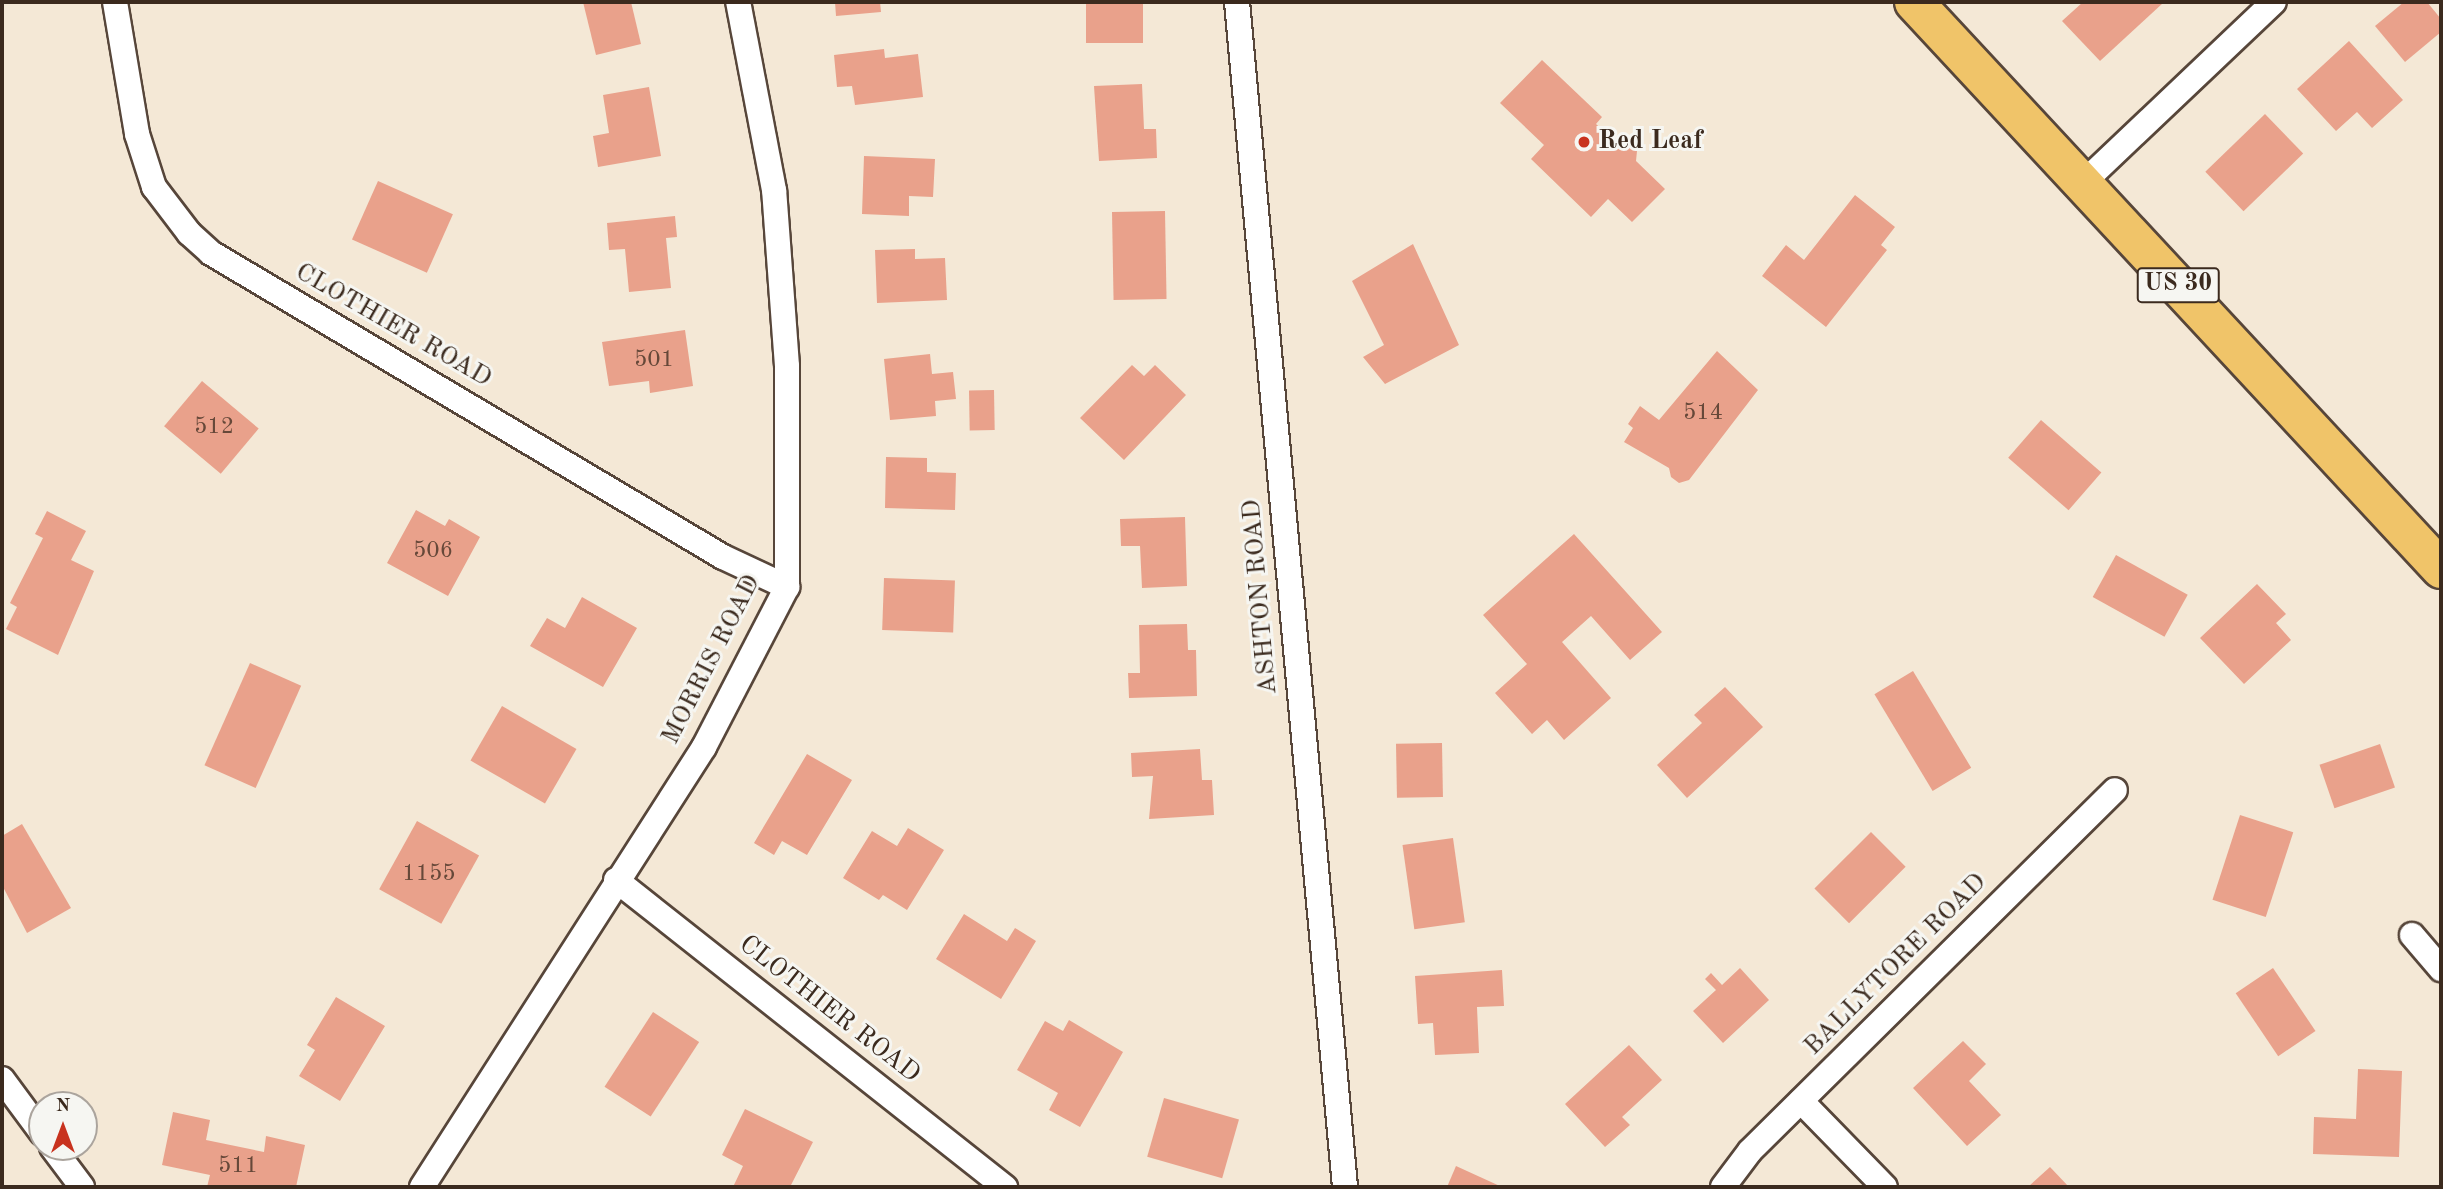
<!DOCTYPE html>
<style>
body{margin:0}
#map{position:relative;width:2443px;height:1189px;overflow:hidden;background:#f4e8d6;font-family:"Old Standard TT",serif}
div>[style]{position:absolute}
.building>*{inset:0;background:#e9a18b;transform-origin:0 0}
.roads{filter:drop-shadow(2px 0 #57463a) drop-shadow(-2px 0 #57463a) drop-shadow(0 2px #57463a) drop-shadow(0 -2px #57463a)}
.street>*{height:24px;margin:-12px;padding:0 12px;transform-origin:12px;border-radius:12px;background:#fff}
.highway>*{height:38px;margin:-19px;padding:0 19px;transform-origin:19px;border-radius:19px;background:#f0c469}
.dots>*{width:19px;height:19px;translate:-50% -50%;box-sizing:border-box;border:4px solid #f6f6f2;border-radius:50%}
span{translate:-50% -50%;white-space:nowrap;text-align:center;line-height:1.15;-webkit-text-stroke:6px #f6f6f2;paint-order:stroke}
.number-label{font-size:23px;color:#664839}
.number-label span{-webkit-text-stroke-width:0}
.shield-label span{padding:2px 5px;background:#f6f6f2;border:2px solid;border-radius:5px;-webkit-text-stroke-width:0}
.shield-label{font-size:24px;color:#3b2a1e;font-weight:700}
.poi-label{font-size:26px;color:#3b2a1e;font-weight:700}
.left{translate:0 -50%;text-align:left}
.street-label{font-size:26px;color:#3b2a1e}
.frame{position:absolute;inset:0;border:4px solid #3b2a1e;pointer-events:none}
.north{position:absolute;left:28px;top:1091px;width:70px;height:70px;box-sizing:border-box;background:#f6f6f2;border:2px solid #aba49d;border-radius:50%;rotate:0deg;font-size:19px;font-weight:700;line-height:28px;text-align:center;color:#3b2a1e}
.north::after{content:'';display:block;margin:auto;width:24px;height:32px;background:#c8321e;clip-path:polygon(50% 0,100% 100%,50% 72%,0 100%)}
</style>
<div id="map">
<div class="building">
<i style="clip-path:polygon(583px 2px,631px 2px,641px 44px,596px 55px)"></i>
<i style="clip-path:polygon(835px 2px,880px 2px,881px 12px,836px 16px)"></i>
<i style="left:1086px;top:2px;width:57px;height:41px"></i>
<i style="clip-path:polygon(2083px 2px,2161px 2px,2163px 3px,2100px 61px,2062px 21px)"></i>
<i style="clip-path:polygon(2404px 2px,2427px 2px,2441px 19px,2441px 32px,2405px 62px,2375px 26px)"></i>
<i style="clip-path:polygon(2349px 41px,2403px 100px,2372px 128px,2357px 112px,2336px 131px,2297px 89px)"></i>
<i style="clip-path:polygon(884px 49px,885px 58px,918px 54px,923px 97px,855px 105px,852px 86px,837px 87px,834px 55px)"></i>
<i style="clip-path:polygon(1542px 60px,1602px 117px,1596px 124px,1612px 139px,1624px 139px,1637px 151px,1636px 161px,1665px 189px,1632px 222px,1608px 199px,1591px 217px,1531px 159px,1544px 145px,1500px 103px)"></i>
<i style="clip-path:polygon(1142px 84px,1144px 129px,1156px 129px,1157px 158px,1099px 161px,1094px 86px)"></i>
<i style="clip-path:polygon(649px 87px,661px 156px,598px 167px,593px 136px,609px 133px,603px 95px)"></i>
<i style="left:2265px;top:114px;width:55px;height:83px;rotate:46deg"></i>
<i style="clip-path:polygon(864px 156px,935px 159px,933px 197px,909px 196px,909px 216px,862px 214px)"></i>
<i style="left:378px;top:181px;width:82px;height:64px;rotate:24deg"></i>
<i style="clip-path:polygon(1855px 195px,1895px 227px,1881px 245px,1887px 250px,1826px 327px,1762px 276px,1786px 245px,1804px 260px)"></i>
<i style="left:1165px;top:211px;width:88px;height:53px;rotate:89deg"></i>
<i style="clip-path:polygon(675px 216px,677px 237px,666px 238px,671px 288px,629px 292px,625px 249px,609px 250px,607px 223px)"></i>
<i style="clip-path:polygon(1413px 244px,1459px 345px,1385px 384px,1363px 357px,1384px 345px,1352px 281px)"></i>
<i style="clip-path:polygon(915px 249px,915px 259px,945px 258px,947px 300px,877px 303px,875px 250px)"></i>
<i style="clip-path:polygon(685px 330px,693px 386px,650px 393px,649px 381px,609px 386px,602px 342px)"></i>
<i style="clip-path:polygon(1717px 351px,1758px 390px,1689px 480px,1679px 483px,1671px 477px,1669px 468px,1624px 442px,1633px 428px,1628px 424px,1640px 406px,1659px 420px)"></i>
<i style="clip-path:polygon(930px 354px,932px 374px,953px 372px,956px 399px,935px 401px,936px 416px,890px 420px,884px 359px)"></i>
<i style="clip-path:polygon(1132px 365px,1144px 376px,1155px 365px,1186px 395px,1124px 460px,1080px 418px)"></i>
<i style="left:202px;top:381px;width:74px;height:59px;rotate:40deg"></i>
<i style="left:994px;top:390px;width:40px;height:25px;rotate:89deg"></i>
<i style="left:2041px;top:420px;width:80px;height:50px;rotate:41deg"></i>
<i style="clip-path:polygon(886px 457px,927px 458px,927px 472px,956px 473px,955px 510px,885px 508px)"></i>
<i style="clip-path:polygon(416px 510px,445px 526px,449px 519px,480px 537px,448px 596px,387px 563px)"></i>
<i style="clip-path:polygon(47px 511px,86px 531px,71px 560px,94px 571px,58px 655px,6px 629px,17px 607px,10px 603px,43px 538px,35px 534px)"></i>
<i style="clip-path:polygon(1185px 517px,1187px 586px,1142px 588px,1140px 546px,1121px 546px,1120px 519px)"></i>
<i style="clip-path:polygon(1574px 534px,1662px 632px,1630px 660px,1591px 616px,1562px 642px,1611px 698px,1564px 740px,1547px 720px,1532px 734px,1495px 693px,1527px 664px,1483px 615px)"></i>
<i style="left:2116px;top:555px;width:82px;height:48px;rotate:29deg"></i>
<i style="left:884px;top:578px;width:71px;height:52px;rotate:2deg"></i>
<i style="clip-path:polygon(2257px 584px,2286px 614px,2276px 623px,2291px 640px,2244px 684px,2200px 638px)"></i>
<i style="clip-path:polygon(582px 597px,637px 628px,603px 687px,530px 646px,547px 618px,565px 628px)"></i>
<i style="clip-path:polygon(1187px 624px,1188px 650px,1196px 650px,1197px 696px,1129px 698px,1128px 673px,1140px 673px,1139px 625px)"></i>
<i style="left:250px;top:663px;width:56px;height:112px;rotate:24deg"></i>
<i style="left:1913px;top:671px;width:113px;height:45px;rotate:59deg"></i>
<i style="clip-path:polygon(1725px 687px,1763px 727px,1687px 798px,1657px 765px,1702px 723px,1694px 715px)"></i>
<i style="left:502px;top:706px;width:86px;height:63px;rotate:30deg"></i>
<i style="left:1442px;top:743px;width:54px;height:46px;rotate:89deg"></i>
<i style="left:2380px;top:744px;width:46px;height:64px;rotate:71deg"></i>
<i style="clip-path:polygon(1200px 749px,1202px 780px,1212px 780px,1214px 815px,1149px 819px,1153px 776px,1132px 777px,1131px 753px)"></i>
<i style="clip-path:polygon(807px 754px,852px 780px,807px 855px,782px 841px,774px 855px,754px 843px)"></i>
<i style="left:2240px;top:815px;width:56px;height:89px;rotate:18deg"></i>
<i style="left:417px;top:821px;width:71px;height:78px;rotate:29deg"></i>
<i style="clip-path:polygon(22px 824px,71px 908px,27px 933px,2px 885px,2px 836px)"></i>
<i style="clip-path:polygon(908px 828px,944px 850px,907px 910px,883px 895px,879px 900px,843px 878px,872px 831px,897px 846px)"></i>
<i style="left:1871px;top:832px;width:49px;height:80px;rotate:45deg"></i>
<i style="left:1453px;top:838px;width:85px;height:51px;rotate:82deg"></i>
<i style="clip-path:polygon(964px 914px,1007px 941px,1015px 928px,1036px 941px,1001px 999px,936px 959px)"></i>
<i style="clip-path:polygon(1740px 968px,1769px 1000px,1723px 1043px,1693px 1011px,1716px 990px,1705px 979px,1711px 973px,1722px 985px)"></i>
<i style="left:2273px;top:968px;width:76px;height:45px;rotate:56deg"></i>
<i style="clip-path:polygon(1502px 970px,1504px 1006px,1477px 1007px,1479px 1053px,1435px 1055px,1433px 1023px,1418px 1024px,1415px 976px)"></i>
<i style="clip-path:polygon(336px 997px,385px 1026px,340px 1101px,299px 1076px,315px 1050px,307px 1045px)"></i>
<i style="left:653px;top:1012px;width:55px;height:89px;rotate:33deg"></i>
<i style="clip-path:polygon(1069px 1020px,1123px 1052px,1080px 1127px,1049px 1110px,1058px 1093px,1017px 1070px,1045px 1021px,1063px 1031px)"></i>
<i style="clip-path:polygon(1963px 1041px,1986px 1064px,1969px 1081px,2001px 1115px,1967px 1146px,1913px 1088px)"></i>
<i style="clip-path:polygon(1629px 1045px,1662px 1080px,1622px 1117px,1630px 1125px,1605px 1147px,1565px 1104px)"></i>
<i style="clip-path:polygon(2358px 1069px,2402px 1071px,2399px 1157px,2313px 1154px,2314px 1117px,2356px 1119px)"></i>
<i style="left:1164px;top:1098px;width:78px;height:61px;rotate:16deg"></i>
<i style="clip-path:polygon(745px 1109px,813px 1142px,790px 1187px,733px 1187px,743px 1166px,722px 1155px)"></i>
<i style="clip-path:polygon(173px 1112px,210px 1120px,206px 1140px,264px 1152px,266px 1136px,305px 1145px,296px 1187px,207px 1187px,210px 1175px,162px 1165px)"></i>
<i style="clip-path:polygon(1456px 1166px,1502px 1187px,1447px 1187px)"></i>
<i style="clip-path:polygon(2050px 1167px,2069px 1187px,2028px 1187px)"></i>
</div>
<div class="roads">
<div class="street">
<i style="left:115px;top:2px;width:134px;rotate:80.5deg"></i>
<i style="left:137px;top:134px;width:56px;rotate:72.2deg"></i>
<i style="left:154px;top:187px;width:58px;rotate:52.7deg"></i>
<i style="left:189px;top:233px;width:30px;rotate:42deg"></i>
<i style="left:211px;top:253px;width:595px;rotate:30.7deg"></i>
<i style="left:723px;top:557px;width:71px;rotate:25.1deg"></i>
<i style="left:1237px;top:2px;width:1190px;rotate:84.79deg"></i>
<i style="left:2083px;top:183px;width:263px;rotate:-43.5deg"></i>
<i style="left:616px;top:880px;width:496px;rotate:38.3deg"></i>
<i style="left:2412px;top:935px;width:45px;rotate:49.5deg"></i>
<i style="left:2px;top:1079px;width:67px;rotate:53.5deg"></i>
<i style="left:1801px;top:1101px;width:120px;rotate:45.7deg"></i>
<i style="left:52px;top:1147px;width:50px;rotate:53.1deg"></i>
<i style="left:422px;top:1187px;width:523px;rotate:-57.34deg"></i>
<i style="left:704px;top:747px;width:180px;rotate:-62.6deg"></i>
<i style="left:787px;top:587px;width:221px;rotate:-90deg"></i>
<i style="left:787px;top:366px;width:176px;rotate:-94.2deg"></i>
<i style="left:774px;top:190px;width:191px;rotate:-100.8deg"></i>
<i style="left:1723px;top:1187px;width:45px;rotate:-53.1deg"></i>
<i style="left:1750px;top:1151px;width:513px;rotate:-44.68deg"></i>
</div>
<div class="highway">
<i style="left:1914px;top:2px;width:774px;rotate:47.09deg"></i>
</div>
</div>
<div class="dots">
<i style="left:1584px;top:142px;background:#c8321e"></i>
</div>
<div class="number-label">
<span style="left:654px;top:360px">501</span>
<span style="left:1703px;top:413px">514</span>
<span style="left:214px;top:427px">512</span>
<span style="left:433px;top:551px">506</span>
<span style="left:429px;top:874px">1155</span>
<span style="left:238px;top:1166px">511</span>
</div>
<div class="shield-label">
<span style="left:2178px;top:285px">US 30</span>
</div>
<div class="poi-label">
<span class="left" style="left:1598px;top:142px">Red Leaf</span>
</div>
<div class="street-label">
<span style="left:393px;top:326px;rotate:30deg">CLOTHIER ROAD</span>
<span style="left:1261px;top:597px;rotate:-95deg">ASHTON ROAD</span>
<span style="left:712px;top:660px;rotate:-63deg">MORRIS ROAD</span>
<span style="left:1896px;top:965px;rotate:-45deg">BALLYTORE ROAD</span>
<span style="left:829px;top:1010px;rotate:38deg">CLOTHIER ROAD</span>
</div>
<div class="frame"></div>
<div class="north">N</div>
</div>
